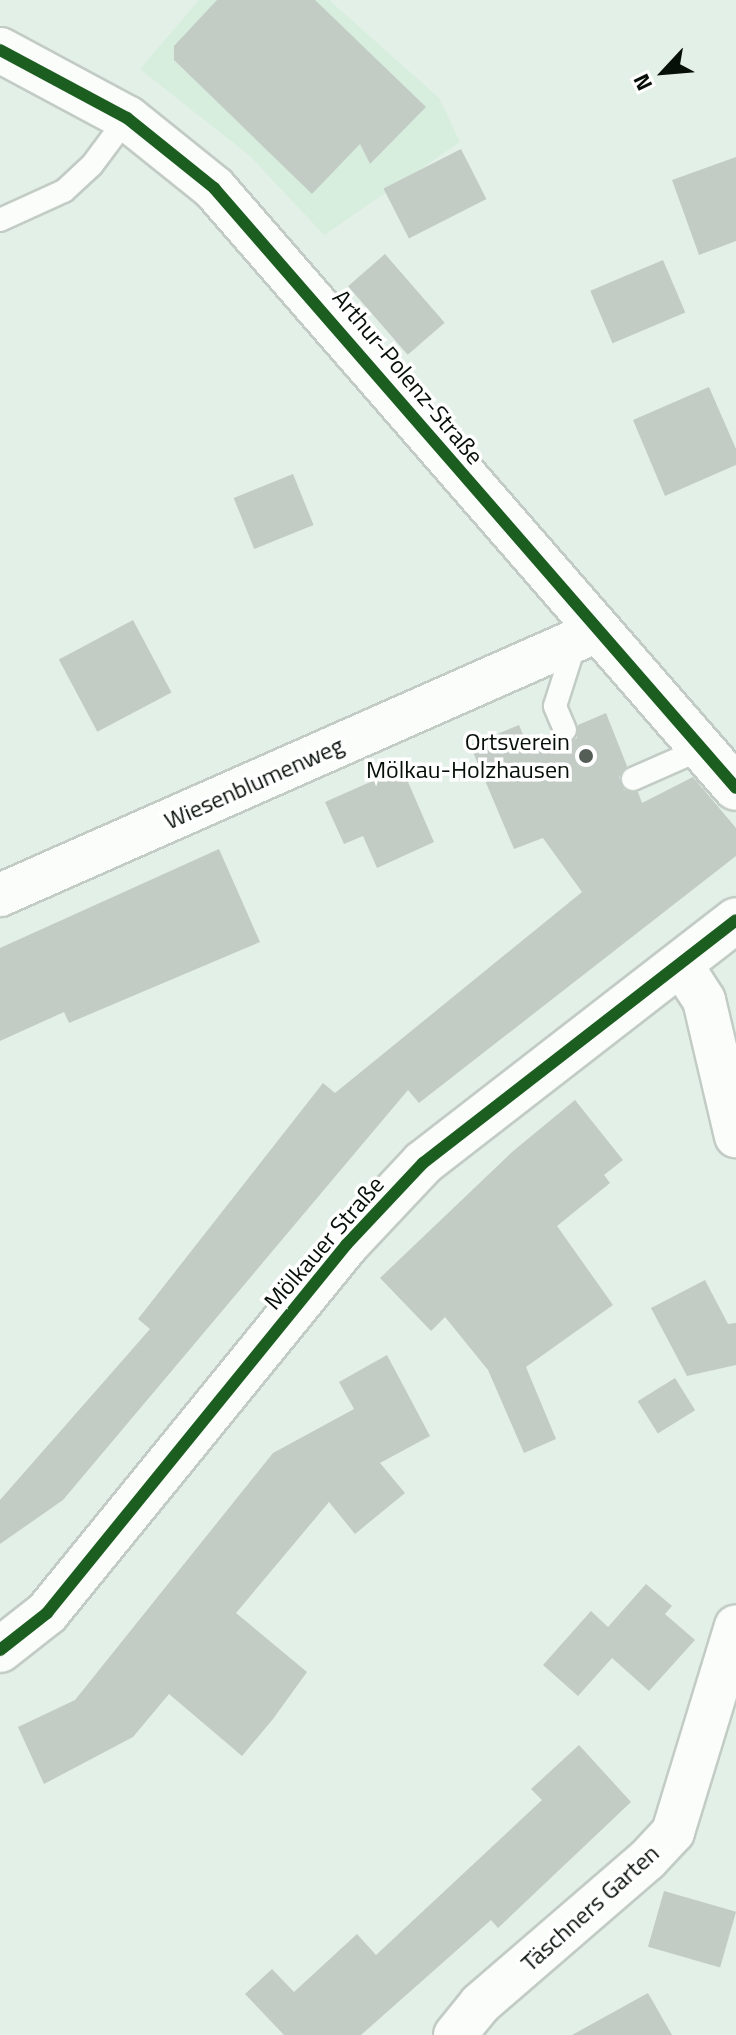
<!DOCTYPE html>
<meta charset="utf-8">
<style>
body{margin:0}
#map{position:relative;width:736px;height:2035px;overflow:hidden;background:#e3f0e7;font-family:"Titillium Web",sans-serif}
div>[style]{position:absolute}
.built>*{inset:0;background:#d7eddd}
.building>*{inset:0;background:#c2ccc5;transform-origin:0 0}
.roads{filter:drop-shadow(2px 0 #c2ccc4) drop-shadow(-2px 0 #c2ccc4) drop-shadow(0 2px #c2ccc4) drop-shadow(0 -2px #c2ccc4)}
.lane>*{height:22px;margin:-11px;padding:0 11px;transform-origin:11px;border-radius:11px;background:#fbfdfb}
.street>*{height:42px;margin:-21px;padding:0 21px;transform-origin:21px;border-radius:21px;background:#fbfdfb}
.secondary>*{height:44px;margin:-22px;padding:0 22px;transform-origin:22px;border-radius:22px;background:#fbfdfb}
.cycleway>*{height:12px;margin:-6px;padding:0 6px;transform-origin:6px;border-radius:6px;background:#1b5e20}
.dots>*{width:22px;height:22px;translate:-50% -50%;box-sizing:border-box;border:4px solid #fff;border-radius:50%}
span{translate:-50% -50%;white-space:nowrap;text-align:center;line-height:1.15;-webkit-text-stroke:7px #fff;paint-order:stroke}
.street-label{font-size:24px;color:#070f09}
.poi-label{font-size:24px;color:#070f09}
.right{translate:-100% -50%;text-align:right}
.north{position:absolute;left:624px;top:32px;width:80px;height:80px;-webkit-text-stroke:6px #fff;paint-order:stroke;rotate:244deg;font-size:22px;font-weight:700;line-height:32px;text-align:center;color:#070f09}
.north::after{content:'';display:block;margin:auto;width:28px;height:36px;background:#070f09;clip-path:polygon(50% 0,100% 100%,50% 72%,0 100%)}
</style>
<div id="map">
<div class="built">
<i style="clip-path:polygon(199px 0,329px 0,439px 98px,460px 142px,324px 235px,250px 156px,140px 69px)"></i>
</div>
<div class="building">
<i style="clip-path:polygon(217px 0,315px 0,426px 107px,370px 164px,360px 144px,312px 194px,174px 60px,174px 46px)"></i>
<i style="left:461px;top:149px;width:56px;height:87px;rotate:63deg"></i>
<i style="clip-path:polygon(736px 157px,736px 241px,699px 255px,672px 180px)"></i>
<i style="left:385px;top:254px;width:91px;height:49px;rotate:49deg"></i>
<i style="left:663px;top:260px;width:57px;height:79px;rotate:67deg"></i>
<i style="clip-path:polygon(709px 387px,736px 449px,736px 465px,665px 496px,633px 420px)"></i>
<i style="left:293px;top:474px;width:55px;height:64px;rotate:68deg"></i>
<i style="left:133px;top:620px;width:82px;height:84px;rotate:62deg"></i>
<i style="clip-path:polygon(606px 713px,627px 766px,619px 777px,624px 790px,638px 792px,642px 803px,693px 777px,736px 828px,736px 856px,419px 1103px,408px 1090px,63px 1500px,0 1544px,0 1500px,150px 1329px,138px 1319px,323px 1083px,335px 1093px,582px 892px,543px 838px,514px 849px,470px 745px,519px 725px,528px 746px,552px 736px,570px 743px,577px 738px,578px 725px)"></i>
<i style="clip-path:polygon(402px 768px,434px 842px,377px 868px,363px 836px,344px 844px,325px 802px)"></i>
<i style="clip-path:polygon(219px 849px,260px 942px,69px 1023px,64px 1012px,0 1041px,0 948px)"></i>
<i style="clip-path:polygon(575px 1100px,623px 1160px,604px 1175px,610px 1183px,557px 1226px,613px 1305px,526px 1367px,556px 1439px,524px 1453px,488px 1370px,445px 1317px,431px 1331px,380px 1278px,512px 1152px)"></i>
<i style="clip-path:polygon(705px 1280px,728px 1324px,736px 1323px,736px 1365px,687px 1376px,651px 1308px)"></i>
<i style="clip-path:polygon(387px 1355px,430px 1436px,380px 1463px,405px 1493px,355px 1534px,329px 1502px,236px 1613px,307px 1672px,273px 1719px,242px 1756px,169px 1694px,133px 1737px,44px 1784px,18px 1727px,75px 1700px,273px 1453px,354px 1409px,339px 1382px)"></i>
<i style="left:675px;top:1378px;width:38px;height:44px;rotate:58deg"></i>
<i style="clip-path:polygon(646px 1584px,672px 1606px,665px 1614px,695px 1640px,649px 1691px,612px 1658px,578px 1696px,543px 1665px,591px 1611px,608px 1627px)"></i>
<i style="clip-path:polygon(579px 1745px,631px 1802px,498px 1928px,491px 1920px,361px 2035px,284px 2035px,245px 1994px,272px 1969px,294px 1992px,357px 1934px,376px 1955px,542px 1800px,531px 1789px)"></i>
<i style="left:664px;top:1891px;width:75px;height:58px;rotate:16deg"></i>
<i style="clip-path:polygon(648px 1993px,672px 2035px,572px 2035px)"></i>
</div>
<div class="roads">
<div class="lane">
<i style="left:0;top:220px;width:70px;rotate:-24.4deg"></i>
<i style="left:64px;top:191px;width:38px;rotate:-43deg"></i>
<i style="left:92px;top:165px;width:59px;rotate:-53.3deg"></i>
<i style="left:565px;top:730px;width:26px;rotate:-113deg"></i>
<i style="left:555px;top:706px;width:69px;rotate:-72.3deg"></i>
<i style="left:633px;top:779px;width:74px;rotate:-23.8deg"></i>
</div>
<div class="street">
<i style="left:0;top:895px;width:651px;rotate:-23.85deg"></i>
<i style="left:682px;top:966px;width:40px;rotate:57.1deg"></i>
<i style="left:704px;top:1000px;width:140px;rotate:76.8deg"></i>
<i style="left:455px;top:2035px;width:40px;rotate:-51deg"></i>
<i style="left:480px;top:2004px;width:221px;rotate:-40.8deg"></i>
<i style="left:647px;top:1860px;width:38px;rotate:-47deg"></i>
<i style="left:673px;top:1832px;width:215px;rotate:-73deg"></i>
</div>
<div class="secondary">
<i style="left:0;top:50px;width:144px;rotate:28.2deg"></i>
<i style="left:127px;top:118px;width:112px;rotate:38.8deg"></i>
<i style="left:214px;top:188px;width:795px;rotate:48.98deg"></i>
<i style="left:0;top:1650px;width:60px;rotate:-38.2deg"></i>
<i style="left:47px;top:1613px;width:474px;rotate:-50.9deg"></i>
<i style="left:346px;top:1245px;width:112px;rotate:-46.8deg"></i>
<i style="left:423px;top:1163px;width:396px;rotate:-37.8deg"></i>
</div>
</div>
<div class="cycleway">
<i style="left:0;top:50px;width:144px;rotate:28.2deg"></i>
<i style="left:127px;top:118px;width:112px;rotate:38.8deg"></i>
<i style="left:214px;top:188px;width:795px;rotate:48.98deg"></i>
<i style="left:0;top:1650px;width:60px;rotate:-38.2deg"></i>
<i style="left:47px;top:1613px;width:474px;rotate:-50.9deg"></i>
<i style="left:346px;top:1245px;width:112px;rotate:-46.8deg"></i>
<i style="left:423px;top:1163px;width:396px;rotate:-37.8deg"></i>
</div>
<div class="dots">
<i style="left:586px;top:756px;background:#545e57"></i>
</div>
<div class="street-label">
<span style="left:408px;top:377px;rotate:50deg">Arthur-Polenz-Straße</span>
<span style="left:254px;top:783px;rotate:-24deg">Wiesenblumenweg</span>
<span style="left:324px;top:1243px;rotate:-49deg">Mölkauer Straße</span>
<span style="left:590px;top:1908px;rotate:-42deg">Täschners Garten</span>
</div>
<div class="poi-label">
<span class="right" style="left:570px;top:756px">Ortsverein<br>Mölkau-Holzhausen</span>
</div>
<div class="north">N</div>
</div>
